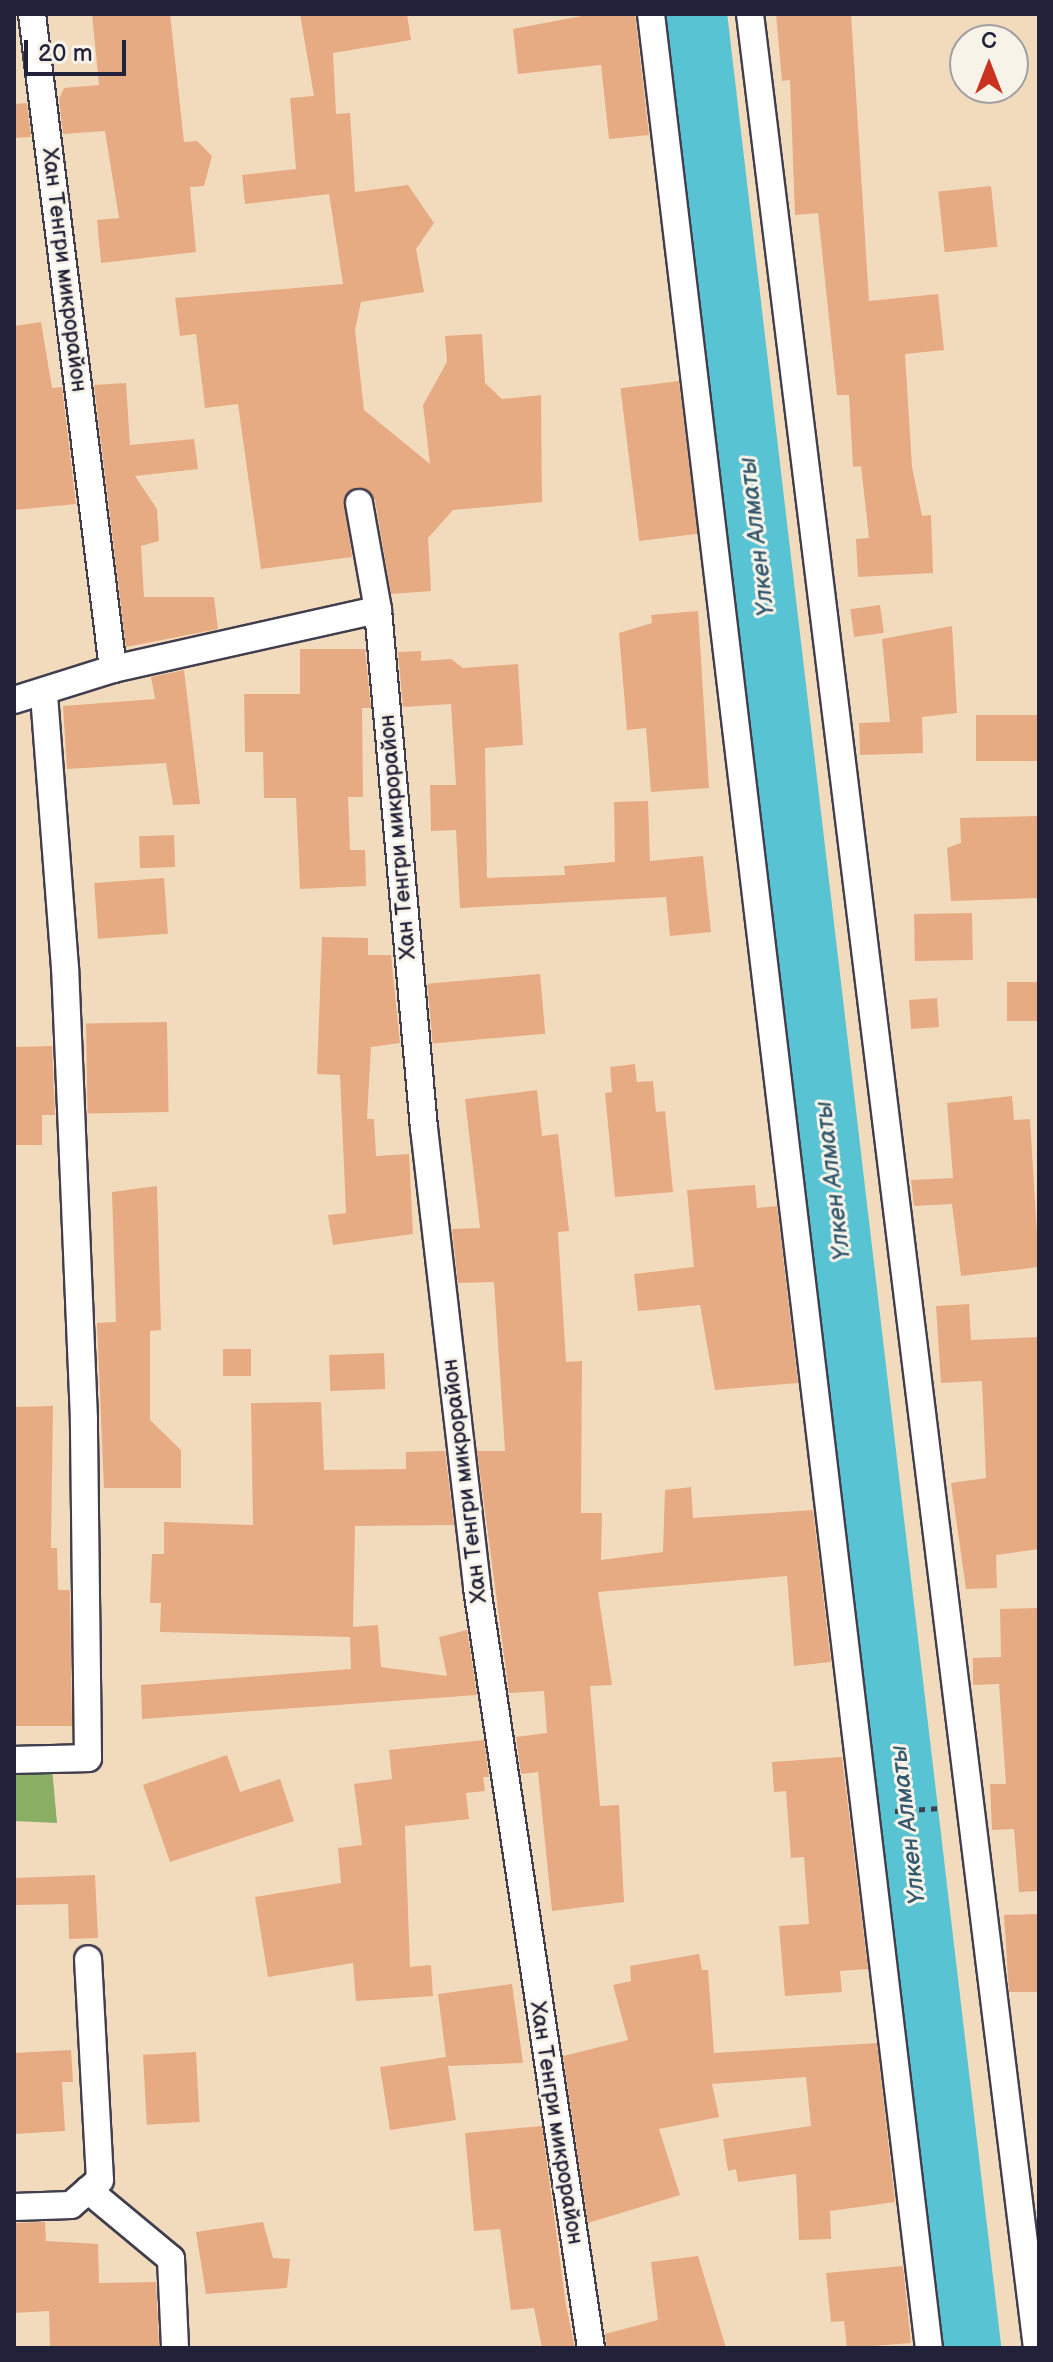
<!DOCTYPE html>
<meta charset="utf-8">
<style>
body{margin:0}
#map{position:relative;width:1053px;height:2362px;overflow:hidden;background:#f2dbbd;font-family:"Balsamiq Sans",sans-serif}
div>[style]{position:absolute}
.forest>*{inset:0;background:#89ae64}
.river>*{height:62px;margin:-31px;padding:0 31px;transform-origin:31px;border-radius:31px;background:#58c3d3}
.building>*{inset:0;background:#e7ab83;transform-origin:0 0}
.path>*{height:5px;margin-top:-2.5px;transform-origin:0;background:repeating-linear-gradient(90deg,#413e4e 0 6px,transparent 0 12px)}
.roads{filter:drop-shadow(2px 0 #413e4e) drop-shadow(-2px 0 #413e4e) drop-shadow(0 2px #413e4e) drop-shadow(0 -2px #413e4e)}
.street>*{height:26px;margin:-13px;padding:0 13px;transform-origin:13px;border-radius:13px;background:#fff}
span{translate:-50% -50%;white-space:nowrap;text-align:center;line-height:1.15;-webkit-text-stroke:6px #f7f3e8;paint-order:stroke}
.street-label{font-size:22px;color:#22223b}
.water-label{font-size:24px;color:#355a70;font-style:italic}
.frame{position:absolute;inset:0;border:16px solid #22223b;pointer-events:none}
.north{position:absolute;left:949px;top:24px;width:80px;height:80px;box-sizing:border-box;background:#f7f3e8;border:2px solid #a29fa3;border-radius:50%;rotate:0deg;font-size:22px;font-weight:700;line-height:32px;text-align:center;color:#22223b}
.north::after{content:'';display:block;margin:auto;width:28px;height:36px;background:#c8321e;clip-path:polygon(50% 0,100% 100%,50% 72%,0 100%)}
.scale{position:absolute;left:24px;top:40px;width:102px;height:36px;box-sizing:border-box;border:4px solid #22223b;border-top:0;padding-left:10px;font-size:24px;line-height:28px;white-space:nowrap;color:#22223b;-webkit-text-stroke:6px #f7f3e8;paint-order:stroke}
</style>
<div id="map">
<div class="forest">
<i style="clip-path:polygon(51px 1757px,57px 1823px,14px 1821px,14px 1758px)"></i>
</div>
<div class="river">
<i style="left:696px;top:14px;width:2350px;rotate:83.3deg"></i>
</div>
<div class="building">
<i style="clip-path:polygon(92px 14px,170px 14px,184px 142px,197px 141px,212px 156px,204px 186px,190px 187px,196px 252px,101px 263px,97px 220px,119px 218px,105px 131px,63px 134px,59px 99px,64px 88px,99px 85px)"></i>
<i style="clip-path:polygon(300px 14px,407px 14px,411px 40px,333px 53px,336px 114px,350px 113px,355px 192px,408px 185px,434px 223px,416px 249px,424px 292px,361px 302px,355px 330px,364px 410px,430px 464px,423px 405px,447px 362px,445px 336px,482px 334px,485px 383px,502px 399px,541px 395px,542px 502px,453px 510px,428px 538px,431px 591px,391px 594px,375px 500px,364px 488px,344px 498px,352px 557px,261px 569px,238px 404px,205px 408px,196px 334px,180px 336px,175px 298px,343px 284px,329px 194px,245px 204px,242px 175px,296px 169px,290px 98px,314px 96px)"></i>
<i style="clip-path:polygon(592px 14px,635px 14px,649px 135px,609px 139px,601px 65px,518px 74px,513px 29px)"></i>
<i style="clip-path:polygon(776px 14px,851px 14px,869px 301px,938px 294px,944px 350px,905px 354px,912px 467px,922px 516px,931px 515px,933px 573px,858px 577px,856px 539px,869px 538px,861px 466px,853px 467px,849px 395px,837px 395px,818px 213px,795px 215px,790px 80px,782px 81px)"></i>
<i style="clip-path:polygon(27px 103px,31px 137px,14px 138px,14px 104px)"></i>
<i style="left:991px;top:186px;width:61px;height:53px;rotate:84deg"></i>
<i style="clip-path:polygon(41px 322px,52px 388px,62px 387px,76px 504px,14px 510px,14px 326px)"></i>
<i style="left:679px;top:381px;width:154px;height:59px;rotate:83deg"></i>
<i style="clip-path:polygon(126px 383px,130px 445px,194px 439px,198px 469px,135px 476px,157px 509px,159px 541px,141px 546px,144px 597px,214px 597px,218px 629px,126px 647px,94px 385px)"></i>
<i style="left:880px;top:605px;width:28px;height:30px;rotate:82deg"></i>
<i style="clip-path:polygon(698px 611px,709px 788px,651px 792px,646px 728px,627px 730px,619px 633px,652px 623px,651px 615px)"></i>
<i style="clip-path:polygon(952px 626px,957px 713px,922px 717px,923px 753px,860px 755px,859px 723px,890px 722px,882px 639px)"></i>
<i style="clip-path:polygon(300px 649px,365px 649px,371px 708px,362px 708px,363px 797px,348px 797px,350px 850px,365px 850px,366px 886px,300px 889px,296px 798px,264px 798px,263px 752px,245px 752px,244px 694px,300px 694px)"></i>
<i style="clip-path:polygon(421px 651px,421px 661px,451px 659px,463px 668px,518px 664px,523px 745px,485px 748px,487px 878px,565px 875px,564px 866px,615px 862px,614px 802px,648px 801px,650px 861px,703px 856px,711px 932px,670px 936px,666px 897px,460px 908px,456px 830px,431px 831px,430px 785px,456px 785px,451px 704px,403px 707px,398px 652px)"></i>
<i style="clip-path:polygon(184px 670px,200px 804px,173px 805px,166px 763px,67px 769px,63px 706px,155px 699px,151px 677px)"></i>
<i style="left:1039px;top:715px;width:46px;height:63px;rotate:90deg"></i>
<i style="clip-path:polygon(1039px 816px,1039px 898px,951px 901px,947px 848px,961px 843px,960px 818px)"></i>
<i style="left:174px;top:835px;width:32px;height:35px;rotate:88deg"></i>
<i style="left:164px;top:878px;width:56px;height:70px;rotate:86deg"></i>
<i style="left:972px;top:913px;width:47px;height:58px;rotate:89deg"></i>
<i style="clip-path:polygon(322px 937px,368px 938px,368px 955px,391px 955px,400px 1043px,371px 1047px,367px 1119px,374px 1119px,376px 1156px,409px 1154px,413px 1234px,333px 1245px,328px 1215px,346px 1213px,340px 1075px,317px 1074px)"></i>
<i style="left:540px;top:974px;width:60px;height:113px;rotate:85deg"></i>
<i style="left:1039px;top:982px;width:39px;height:32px;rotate:90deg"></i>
<i style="left:937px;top:998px;width:29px;height:28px;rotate:86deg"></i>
<i style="left:167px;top:1022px;width:90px;height:81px;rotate:89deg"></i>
<i style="clip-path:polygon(52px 1046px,55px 1115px,42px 1115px,42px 1145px,14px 1145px,14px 1047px)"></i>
<i style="clip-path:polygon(635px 1064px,637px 1082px,653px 1081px,656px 1112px,665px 1111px,673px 1192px,615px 1197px,605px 1093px,612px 1092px,610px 1067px)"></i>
<i style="clip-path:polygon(537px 1090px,542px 1136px,558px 1134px,569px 1231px,558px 1232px,566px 1362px,582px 1361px,581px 1513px,602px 1513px,601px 1560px,663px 1552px,665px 1490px,691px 1487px,693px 1518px,813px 1510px,831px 1662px,794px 1666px,787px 1576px,598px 1592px,612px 1685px,590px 1686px,600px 1806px,619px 1805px,624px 1902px,552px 1911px,538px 1772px,521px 1774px,516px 1737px,547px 1733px,544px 1691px,509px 1693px,477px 1451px,505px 1451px,494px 1282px,458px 1283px,452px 1229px,480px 1228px,465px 1099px)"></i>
<i style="clip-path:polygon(1012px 1096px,1014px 1120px,1030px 1119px,1039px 1267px,961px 1276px,952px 1204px,914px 1206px,911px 1180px,953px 1178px,947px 1103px)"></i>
<i style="clip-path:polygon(755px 1185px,757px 1208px,777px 1206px,798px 1383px,715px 1390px,700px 1305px,638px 1311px,634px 1274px,694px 1267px,687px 1190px)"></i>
<i style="clip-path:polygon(157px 1186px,161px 1330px,150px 1331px,150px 1420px,181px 1450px,181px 1488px,104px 1488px,97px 1323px,116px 1322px,112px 1192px)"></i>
<i style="clip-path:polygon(969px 1304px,971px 1340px,1039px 1337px,1039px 1549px,996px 1555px,997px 1588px,966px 1589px,951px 1483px,986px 1478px,982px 1381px,941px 1383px,936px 1306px)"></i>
<i style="left:251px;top:1349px;width:27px;height:28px;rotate:90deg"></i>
<i style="left:384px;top:1353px;width:36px;height:55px;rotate:88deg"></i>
<i style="clip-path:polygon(321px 1402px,324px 1470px,406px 1469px,406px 1452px,445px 1451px,454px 1525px,355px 1526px,353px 1627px,378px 1625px,381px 1667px,447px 1676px,439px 1637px,467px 1630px,477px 1695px,142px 1719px,141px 1685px,351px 1669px,350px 1637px,160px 1632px,161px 1603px,150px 1603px,152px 1554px,164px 1554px,164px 1522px,253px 1525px,251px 1403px)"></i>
<i style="clip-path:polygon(53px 1406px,51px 1548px,57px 1548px,58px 1590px,70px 1590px,72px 1726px,14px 1726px,14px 1407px)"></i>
<i style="clip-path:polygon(1039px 1608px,1039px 1891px,1019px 1892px,1014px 1829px,992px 1830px,990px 1784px,1006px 1784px,999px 1684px,973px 1685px,973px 1658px,1001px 1657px,1000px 1609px)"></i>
<i style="clip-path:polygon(484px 1740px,489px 1777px,483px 1777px,485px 1791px,466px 1793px,469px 1819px,405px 1826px,410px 1967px,431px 1965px,433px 1996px,356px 2001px,353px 1963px,268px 1977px,255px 1897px,341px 1883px,338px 1848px,362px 1845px,354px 1784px,392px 1779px,389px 1750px)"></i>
<i style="clip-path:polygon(227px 1755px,240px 1792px,280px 1779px,294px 1821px,170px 1862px,143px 1785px)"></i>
<i style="clip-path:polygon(842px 1757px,868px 1969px,840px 1971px,842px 1992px,785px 1996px,779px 1926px,809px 1924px,804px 1857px,791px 1858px,786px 1791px,774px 1792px,772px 1762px)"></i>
<i style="clip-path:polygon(95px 1875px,98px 1938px,69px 1939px,68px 1904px,14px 1905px,14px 1878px)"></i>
<i style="clip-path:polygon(1039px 1914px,1039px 1992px,1009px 1992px,1004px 1915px)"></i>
<i style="clip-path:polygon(699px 1954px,702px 1970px,708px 1970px,714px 2053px,877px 2043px,895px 2202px,830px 2211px,831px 2239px,799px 2240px,796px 2174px,738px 2182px,736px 2169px,728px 2171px,723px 2139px,811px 2126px,806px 2077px,712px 2084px,719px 2117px,659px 2129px,680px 2195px,588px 2223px,563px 2056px,628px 2040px,613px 1985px,631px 1981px,630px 1966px)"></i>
<i style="clip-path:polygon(512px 1984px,523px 2063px,448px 2066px,456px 2120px,390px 2130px,380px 2067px,446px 2057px,438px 1994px)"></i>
<i style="clip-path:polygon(71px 2050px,73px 2082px,62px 2082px,65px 2131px,14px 2134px,14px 2053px)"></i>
<i style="left:196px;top:2052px;width:70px;height:53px;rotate:87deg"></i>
<i style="clip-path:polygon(542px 2126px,566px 2305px,575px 2348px,542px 2348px,534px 2308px,511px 2310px,500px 2229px,474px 2231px,465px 2133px)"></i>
<i style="clip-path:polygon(45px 2222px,46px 2241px,98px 2244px,99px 2283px,156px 2282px,159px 2346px,50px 2346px,49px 2311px,14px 2313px,14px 2223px)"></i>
<i style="clip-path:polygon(263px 2222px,273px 2258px,290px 2259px,287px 2288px,206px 2294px,196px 2232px)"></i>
<i style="clip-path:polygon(698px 2256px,726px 2348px,607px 2348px,605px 2334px,658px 2320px,651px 2262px)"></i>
<i style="clip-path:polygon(903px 2266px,911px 2343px,847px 2348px,844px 2321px,831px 2322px,826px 2273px)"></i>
</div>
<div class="path">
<i style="left:895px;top:1811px;width:46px;rotate:-3.7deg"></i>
</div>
<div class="roads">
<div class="street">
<i style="left:32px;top:14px;width:660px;rotate:82.95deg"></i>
<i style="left:651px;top:14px;width:2350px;rotate:83.21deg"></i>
<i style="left:750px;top:14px;width:2352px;rotate:82.99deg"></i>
<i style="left:359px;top:503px;width:109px;rotate:79.9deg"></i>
<i style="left:378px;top:610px;width:520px;rotate:84.93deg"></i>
<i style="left:424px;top:1128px;width:463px;rotate:83.4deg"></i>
<i style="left:477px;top:1588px;width:769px;rotate:81.47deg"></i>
<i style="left:14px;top:700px;width:104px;rotate:-17.4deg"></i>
<i style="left:113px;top:669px;width:271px;rotate:-12.6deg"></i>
<i style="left:14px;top:1760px;width:74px;rotate:-1.5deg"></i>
<i style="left:88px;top:1758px;width:339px;rotate:-90.7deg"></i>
<i style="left:84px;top:1419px;width:451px;rotate:-92.4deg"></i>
<i style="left:65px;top:968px;width:275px;rotate:-94.4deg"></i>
<i style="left:88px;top:2190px;width:108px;rotate:39.7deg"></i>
<i style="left:171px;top:2259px;width:89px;rotate:87.4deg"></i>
<i style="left:14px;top:2207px;width:57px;rotate:-2deg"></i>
<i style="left:71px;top:2205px;width:38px;rotate:-41deg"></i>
<i style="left:100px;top:2180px;width:221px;rotate:-93.1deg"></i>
</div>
</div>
<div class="street-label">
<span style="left:64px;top:270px;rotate:83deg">Хан Тенгри микрорайон</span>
<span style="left:398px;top:837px;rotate:-95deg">Хан Тенгри микрорайон</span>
<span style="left:465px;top:1481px;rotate:-97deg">Хан Тенгри микрорайон</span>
<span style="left:556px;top:2123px;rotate:81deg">Хан Тенгри микрорайон</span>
</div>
<div class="water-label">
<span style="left:757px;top:537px;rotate:-97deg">Үлкен Алматы</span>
<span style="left:833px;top:1181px;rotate:-97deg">Үлкен Алматы</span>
<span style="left:908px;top:1825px;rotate:-97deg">Үлкен Алматы</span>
</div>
<div class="frame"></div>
<div class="north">С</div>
<div class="scale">20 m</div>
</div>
